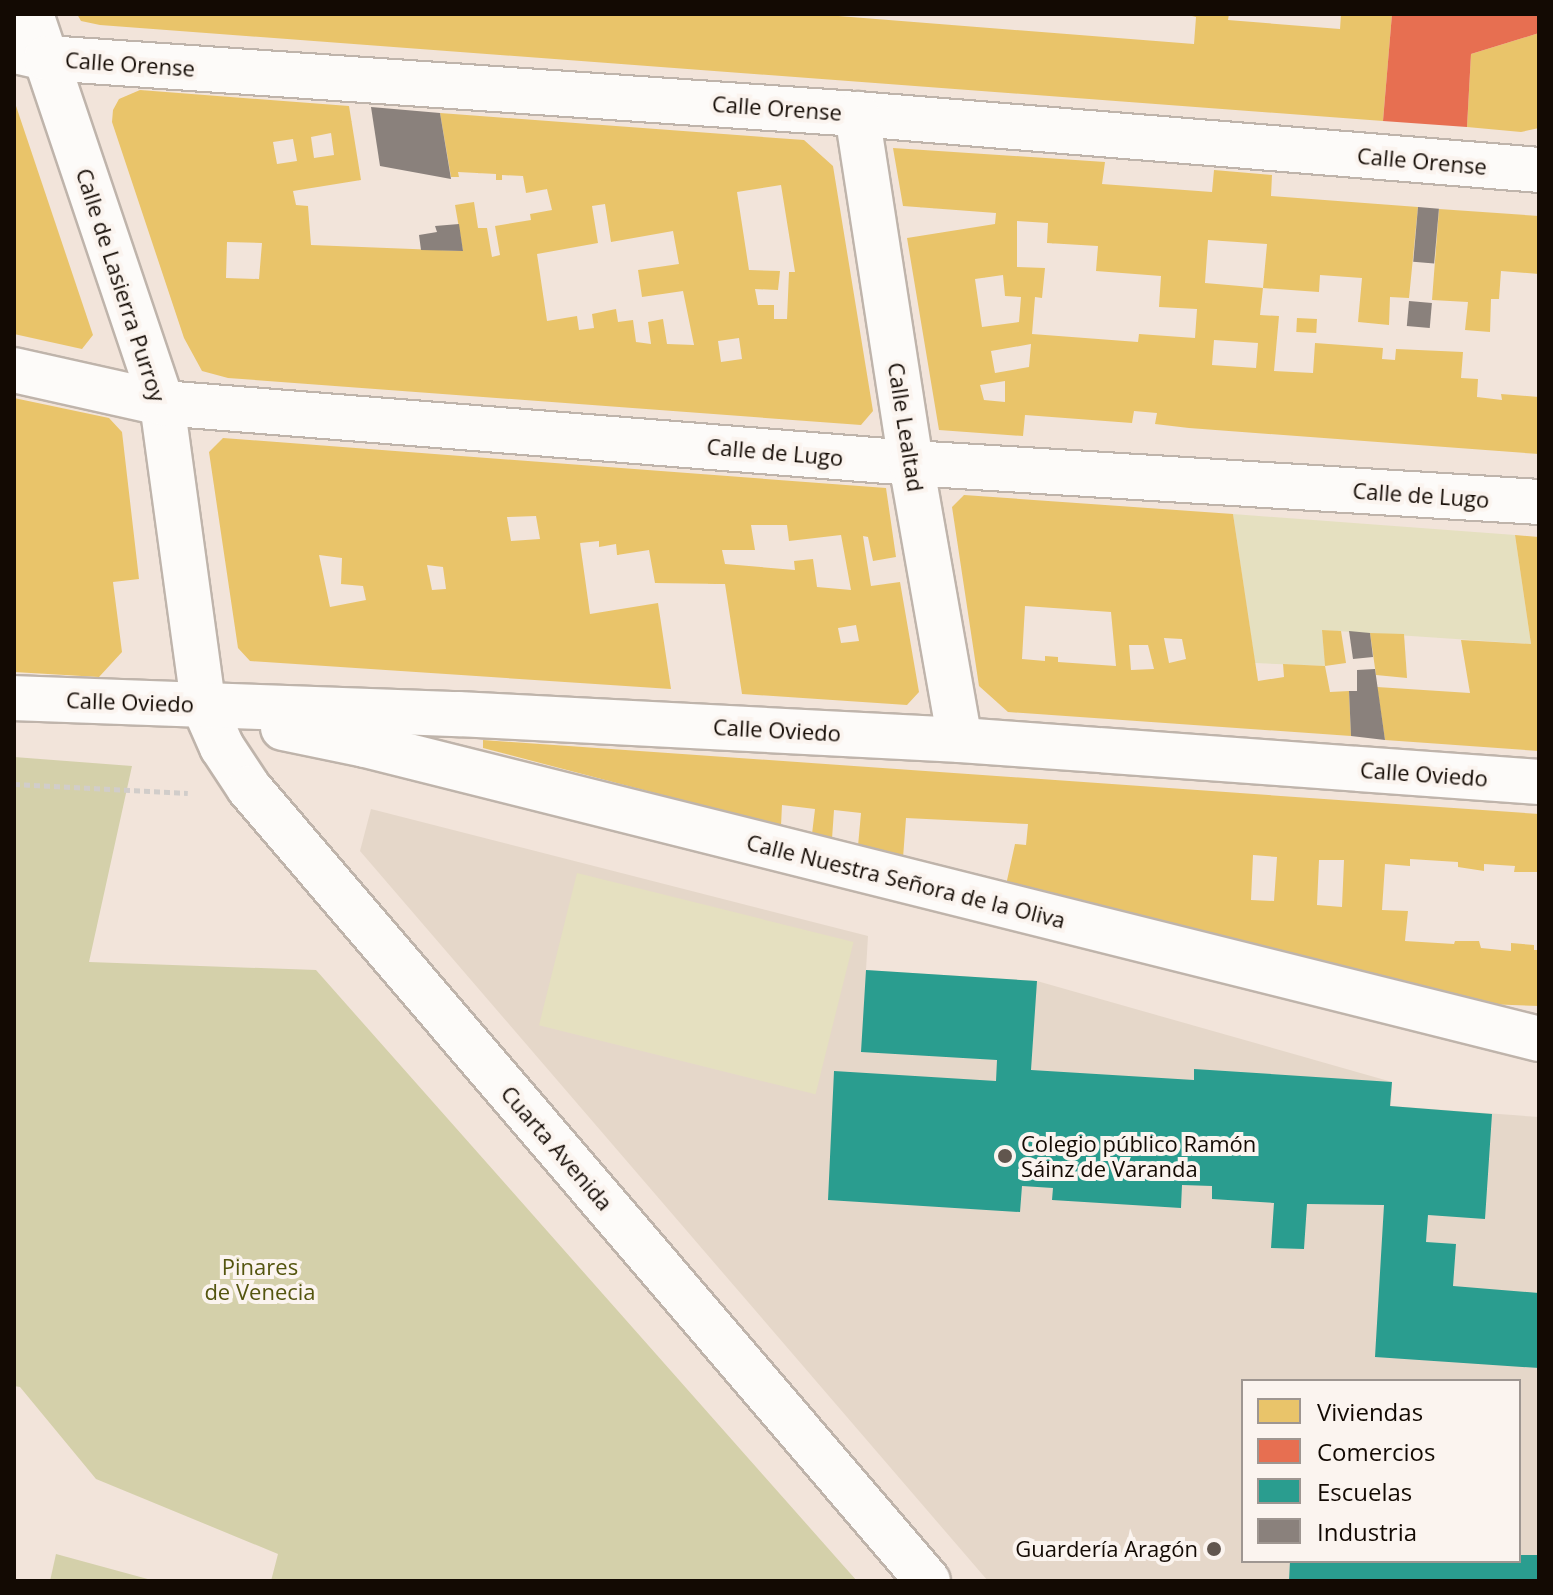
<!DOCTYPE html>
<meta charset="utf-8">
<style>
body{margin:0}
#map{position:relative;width:1553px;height:1595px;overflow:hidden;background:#f2e4da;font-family:"Open Sans",sans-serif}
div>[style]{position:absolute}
.education>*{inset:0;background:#e5d7c9}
.green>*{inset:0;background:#e5e0c0;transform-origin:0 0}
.forest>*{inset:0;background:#d4d0aa}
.homes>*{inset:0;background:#e9c46a;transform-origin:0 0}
.shops>*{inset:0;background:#e76f51}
.schools>*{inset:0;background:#2a9d8f}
.industry>*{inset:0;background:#8a817c;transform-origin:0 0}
.path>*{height:5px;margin-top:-2.5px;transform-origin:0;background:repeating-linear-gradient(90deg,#d1cdca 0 6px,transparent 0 10px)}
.roads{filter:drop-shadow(2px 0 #bfb4ab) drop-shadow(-2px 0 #bfb4ab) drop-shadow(0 2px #bfb4ab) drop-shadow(0 -2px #bfb4ab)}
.minor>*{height:44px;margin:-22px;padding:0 22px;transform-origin:22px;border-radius:22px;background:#fdfbf9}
.dots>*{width:22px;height:22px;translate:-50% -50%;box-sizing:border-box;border:4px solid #fbf4ef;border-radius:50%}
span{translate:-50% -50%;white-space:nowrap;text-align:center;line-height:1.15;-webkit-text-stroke:8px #fbf4ef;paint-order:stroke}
.street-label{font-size:22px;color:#130a03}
.poi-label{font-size:22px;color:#130a03}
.left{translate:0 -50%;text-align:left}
.right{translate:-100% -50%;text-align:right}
.park-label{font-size:22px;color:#54550f}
.frame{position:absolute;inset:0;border:16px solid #130a03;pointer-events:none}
.legend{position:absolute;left:1241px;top:1379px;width:280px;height:184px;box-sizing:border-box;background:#fbf4ef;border:2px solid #9e9691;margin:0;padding:10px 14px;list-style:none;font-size:24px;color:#130a03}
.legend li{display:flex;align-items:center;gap:16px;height:40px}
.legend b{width:40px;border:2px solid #9e9691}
</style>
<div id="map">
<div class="education">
<i style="clip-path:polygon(evenodd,371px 809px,868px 936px,866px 970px,1037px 981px,1392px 1082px,1391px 1106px,1539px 1117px,1539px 1581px,988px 1581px,360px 851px,371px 809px,1243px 1381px,1519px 1381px,1519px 1561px,1243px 1561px,1243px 1381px)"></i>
</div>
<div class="green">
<i style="clip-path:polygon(1233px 514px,1515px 535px,1531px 644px,1322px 630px,1325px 666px,1255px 663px)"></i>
<i style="left:577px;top:873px;width:285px;height:157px;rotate:14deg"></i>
</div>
<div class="forest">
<i style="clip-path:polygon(14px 757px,132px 766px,89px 962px,316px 970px,857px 1581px,271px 1581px,278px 1554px,96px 1479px,20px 1387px,14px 1386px)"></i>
<i style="clip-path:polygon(56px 1554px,155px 1581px,50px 1581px)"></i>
</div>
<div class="homes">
<i style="clip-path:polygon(77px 14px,813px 14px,1194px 44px,1196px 17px,1184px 14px,1229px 14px,1228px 20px,1340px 29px,1341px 14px,1392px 14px,1383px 121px,100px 25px,81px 21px)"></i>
<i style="clip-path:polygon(1539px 33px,1539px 128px,1521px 132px,1467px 127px,1471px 54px)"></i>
<i style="clip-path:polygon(evenodd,140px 90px,349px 106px,361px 180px,293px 191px,296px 205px,308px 206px,311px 245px,463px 251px,455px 205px,474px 202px,478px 228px,487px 228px,492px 257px,500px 255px,495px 226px,531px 220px,530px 214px,552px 210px,547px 189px,526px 193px,523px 176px,502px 175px,502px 180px,496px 180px,496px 174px,458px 172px,459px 177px,451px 177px,440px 113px,804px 140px,833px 166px,873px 411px,861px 425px,228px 378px,202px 371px,184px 338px,112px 122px,113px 110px,119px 99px,140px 90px,331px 133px,334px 155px,314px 158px,311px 137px,331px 133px,140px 90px,293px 139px,297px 161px,277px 164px,273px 142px,293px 139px,140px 90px,781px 185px,795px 272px,789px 272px,787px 319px,774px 319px,774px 305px,758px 305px,755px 289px,778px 290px,780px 271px,749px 270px,737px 192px,781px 185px,140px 90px,605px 204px,611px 242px,673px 231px,679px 264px,638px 270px,642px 297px,683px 291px,694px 345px,667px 344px,663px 319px,648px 322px,651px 344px,636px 342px,633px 320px,618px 322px,616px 309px,592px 314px,594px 328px,579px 330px,577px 316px,547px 321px,537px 254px,598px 243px,592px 206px,605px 204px,140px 90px,227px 242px,262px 243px,259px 279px,226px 278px,227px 242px,140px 90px,739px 338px,742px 359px,721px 362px,718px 341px,739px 338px)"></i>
<i style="clip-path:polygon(14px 100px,93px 335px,82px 349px,14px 334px)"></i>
<i style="clip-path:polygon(evenodd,893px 148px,1105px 162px,1102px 184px,1212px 192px,1214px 170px,1272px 175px,1271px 196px,1418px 207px,1409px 298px,1390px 297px,1389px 325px,1358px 322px,1362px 278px,1320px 275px,1319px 292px,1263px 288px,1260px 315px,1279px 316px,1274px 371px,1313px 373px,1315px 343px,1383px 348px,1382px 359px,1395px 360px,1396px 349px,1463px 352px,1461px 378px,1478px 379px,1477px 397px,1502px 400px,1501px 394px,1539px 397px,1539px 454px,1189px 428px,1155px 424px,1157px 413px,1134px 411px,1132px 423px,1025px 415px,1023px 436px,939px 430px,907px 238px,995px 224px,996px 213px,903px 206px,893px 148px,1017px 221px,1048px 223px,1047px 243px,1098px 246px,1096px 271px,1161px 276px,1159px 307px,1197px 309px,1195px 338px,1139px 334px,1138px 342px,1032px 334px,1035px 297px,1042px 298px,1045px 268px,1017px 267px,1017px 221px,893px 148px,1208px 240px,1267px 244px,1263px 288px,1205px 283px,1208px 240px,893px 148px,1003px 275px,1005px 296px,1021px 297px,1019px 322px,982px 327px,975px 279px,1003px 275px,893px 148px,1214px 340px,1258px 343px,1256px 368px,1212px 365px,1214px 340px,893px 148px,1031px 344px,1029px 367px,995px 373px,991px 351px,1031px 344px,893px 148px,1005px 381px,1005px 402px,984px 400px,980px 385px,1005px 381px)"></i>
<i style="clip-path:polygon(1439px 209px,1539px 216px,1539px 274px,1501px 271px,1499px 299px,1491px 299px,1490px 332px,1465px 330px,1468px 302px,1432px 300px)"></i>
<i style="left:1297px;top:318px;width:20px;height:14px;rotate:3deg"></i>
<i style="clip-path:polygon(14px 398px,109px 418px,122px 432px,139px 579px,113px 582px,122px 652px,99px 677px,14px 672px)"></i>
<i style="clip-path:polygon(evenodd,223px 438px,886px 488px,896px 557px,873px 561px,868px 537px,863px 536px,867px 562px,871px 586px,900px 582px,919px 692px,907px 705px,742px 694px,725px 584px,655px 583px,649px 550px,617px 555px,616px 544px,599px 547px,599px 541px,580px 543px,590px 614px,658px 603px,671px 689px,250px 661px,238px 648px,209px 452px,223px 438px,536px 516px,540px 539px,511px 541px,507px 517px,536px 516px,223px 438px,751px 525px,787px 525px,789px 541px,841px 535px,851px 590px,817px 587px,813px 559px,794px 561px,795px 570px,725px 564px,722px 550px,755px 550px,751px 525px,223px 438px,319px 555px,342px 558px,341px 584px,363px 586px,366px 600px,330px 607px,319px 555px,223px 438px,427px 565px,443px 567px,446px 589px,432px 590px,427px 565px,223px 438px,856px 625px,859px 641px,841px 643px,838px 628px,856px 625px)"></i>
<i style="clip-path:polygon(evenodd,964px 495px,1233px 514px,1258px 681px,1284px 677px,1283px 664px,1325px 666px,1330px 692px,1349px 691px,1351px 736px,1008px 712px,979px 686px,952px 507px,964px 495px,1025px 606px,1111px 612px,1116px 666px,1058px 662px,1058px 657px,1045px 656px,1045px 661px,1022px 659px,1025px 606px,964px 495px,1164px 638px,1182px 639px,1186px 659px,1169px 663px,1164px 638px,964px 495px,1129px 645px,1148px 645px,1154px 669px,1131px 670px,1129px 645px)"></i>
<i style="clip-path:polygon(1515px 535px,1539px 537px,1539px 751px,1385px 740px,1377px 687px,1470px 693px,1461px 640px,1531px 644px)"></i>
<i style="clip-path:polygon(1322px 630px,1341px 631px,1346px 663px,1325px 666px)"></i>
<i style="clip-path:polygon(1370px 633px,1404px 634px,1407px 678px,1376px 675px)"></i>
<i style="clip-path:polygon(evenodd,483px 740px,1539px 814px,1539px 872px,1514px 872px,1515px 866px,1484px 864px,1484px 871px,1458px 867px,1458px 862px,1410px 859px,1410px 866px,1385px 864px,1382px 910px,1408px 911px,1405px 941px,1454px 944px,1455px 941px,1479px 941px,1481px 948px,1511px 951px,1511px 943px,1534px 945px,1534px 950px,1539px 950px,1539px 1006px,1457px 1003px,1006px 885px,1015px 844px,1026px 845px,1028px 824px,906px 818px,903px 858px,858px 846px,861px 813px,834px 810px,832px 839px,812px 834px,815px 809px,782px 805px,781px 826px,483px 748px,483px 740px,1253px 855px,1277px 857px,1274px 901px,1251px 900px,1253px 855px,483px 740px,1319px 860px,1344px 860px,1342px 907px,1317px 905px,1319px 860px)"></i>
</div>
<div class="shops">
<i style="clip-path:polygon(1392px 14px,1539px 14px,1539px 33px,1471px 54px,1467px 127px,1383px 121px)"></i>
</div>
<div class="schools">
<i style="clip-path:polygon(866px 970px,1037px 981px,1031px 1070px,1194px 1080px,1194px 1069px,1392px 1082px,1390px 1106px,1492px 1114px,1485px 1219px,1428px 1215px,1426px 1242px,1456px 1244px,1453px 1286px,1539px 1293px,1539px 1368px,1375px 1357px,1384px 1205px,1307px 1204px,1304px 1249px,1271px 1248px,1274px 1203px,1212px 1199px,1212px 1186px,1182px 1185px,1181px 1208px,1052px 1200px,1053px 1188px,1022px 1186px,1020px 1212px,828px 1200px,834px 1071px,996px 1081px,997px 1060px,861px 1052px)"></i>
<i style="clip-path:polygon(1519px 1555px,1539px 1555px,1539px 1581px,1289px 1581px,1290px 1561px,1519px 1561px)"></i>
</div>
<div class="industry">
<i style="clip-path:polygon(371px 107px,440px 113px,451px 179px,380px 166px)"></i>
<i style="left:1418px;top:207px;width:21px;height:55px;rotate:5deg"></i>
<i style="clip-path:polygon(459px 224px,463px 251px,421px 250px,419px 235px,437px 232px,435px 226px)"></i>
<i style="left:1409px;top:301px;width:23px;height:25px;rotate:5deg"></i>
<i style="clip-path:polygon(1349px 631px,1370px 633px,1373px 657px,1353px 659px)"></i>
<i style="clip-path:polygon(1375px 669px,1385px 740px,1351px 736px,1349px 691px,1357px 691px,1357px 670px)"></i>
</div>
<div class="path">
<i style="left:14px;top:784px;width:174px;rotate:3deg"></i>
</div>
<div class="roads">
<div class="minor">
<i style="left:31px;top:14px;width:410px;rotate:71.4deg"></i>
<i style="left:162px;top:403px;width:304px;rotate:82.2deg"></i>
<i style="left:203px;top:704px;width:47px;rotate:66.2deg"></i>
<i style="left:222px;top:747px;width:49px;rotate:56.6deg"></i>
<i style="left:249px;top:788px;width:1044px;rotate:49.43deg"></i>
<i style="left:20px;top:52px;width:27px;rotate:13deg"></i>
<i style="left:46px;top:58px;width:813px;rotate:3.95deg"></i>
<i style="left:857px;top:114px;width:684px;rotate:4.69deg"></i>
<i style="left:857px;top:114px;width:353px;rotate:81.2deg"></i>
<i style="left:911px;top:463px;width:281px;rotate:80deg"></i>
<i style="left:14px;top:370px;width:152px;rotate:12.6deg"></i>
<i style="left:162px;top:403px;width:751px;rotate:4.58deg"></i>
<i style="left:911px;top:463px;width:629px;rotate:3.55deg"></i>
<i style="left:14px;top:698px;width:444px;rotate:2.1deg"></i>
<i style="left:458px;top:714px;width:503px;rotate:2.96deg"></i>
<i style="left:960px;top:740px;width:581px;rotate:4.15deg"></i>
<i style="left:283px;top:728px;width:84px;rotate:11.7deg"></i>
<i style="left:365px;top:745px;width:1210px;rotate:14.06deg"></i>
</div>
</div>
<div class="dots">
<i style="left:1005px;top:1156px;background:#61564e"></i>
<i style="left:1214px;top:1549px;background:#61564e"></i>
</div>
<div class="street-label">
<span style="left:130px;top:64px;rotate:4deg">Calle Orense</span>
<span style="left:777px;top:108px;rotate:4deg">Calle Orense</span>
<span style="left:1422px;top:161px;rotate:5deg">Calle Orense</span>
<span style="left:121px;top:285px;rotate:72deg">Calle de Lasierra Purroy</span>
<span style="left:906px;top:427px;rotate:81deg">Calle Lealtad</span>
<span style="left:775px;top:452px;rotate:5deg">Calle de Lugo</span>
<span style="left:1421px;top:495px;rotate:4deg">Calle de Lugo</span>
<span style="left:130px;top:702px;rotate:2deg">Calle Oviedo</span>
<span style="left:777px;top:730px;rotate:3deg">Calle Oviedo</span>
<span style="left:1424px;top:774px;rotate:4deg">Calle Oviedo</span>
<span style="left:906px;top:881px;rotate:14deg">Calle Nuestra Señora de la Oliva</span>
<span style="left:557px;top:1148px;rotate:49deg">Cuarta Avenida</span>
</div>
<div class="poi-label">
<span class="left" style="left:1021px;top:1156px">Colegio público Ramón<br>Sáinz de Varanda</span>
<span class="right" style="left:1198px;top:1549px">Guardería Aragón</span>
</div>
<div class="park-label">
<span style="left:260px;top:1279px">Pinares<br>de Venecia</span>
</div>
<div class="frame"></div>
<ul class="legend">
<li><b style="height:22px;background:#e9c46a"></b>Viviendas</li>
<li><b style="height:22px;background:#e76f51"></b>Comercios</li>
<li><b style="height:22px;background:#2a9d8f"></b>Escuelas</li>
<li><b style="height:22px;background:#8a817c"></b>Industria</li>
</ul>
</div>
